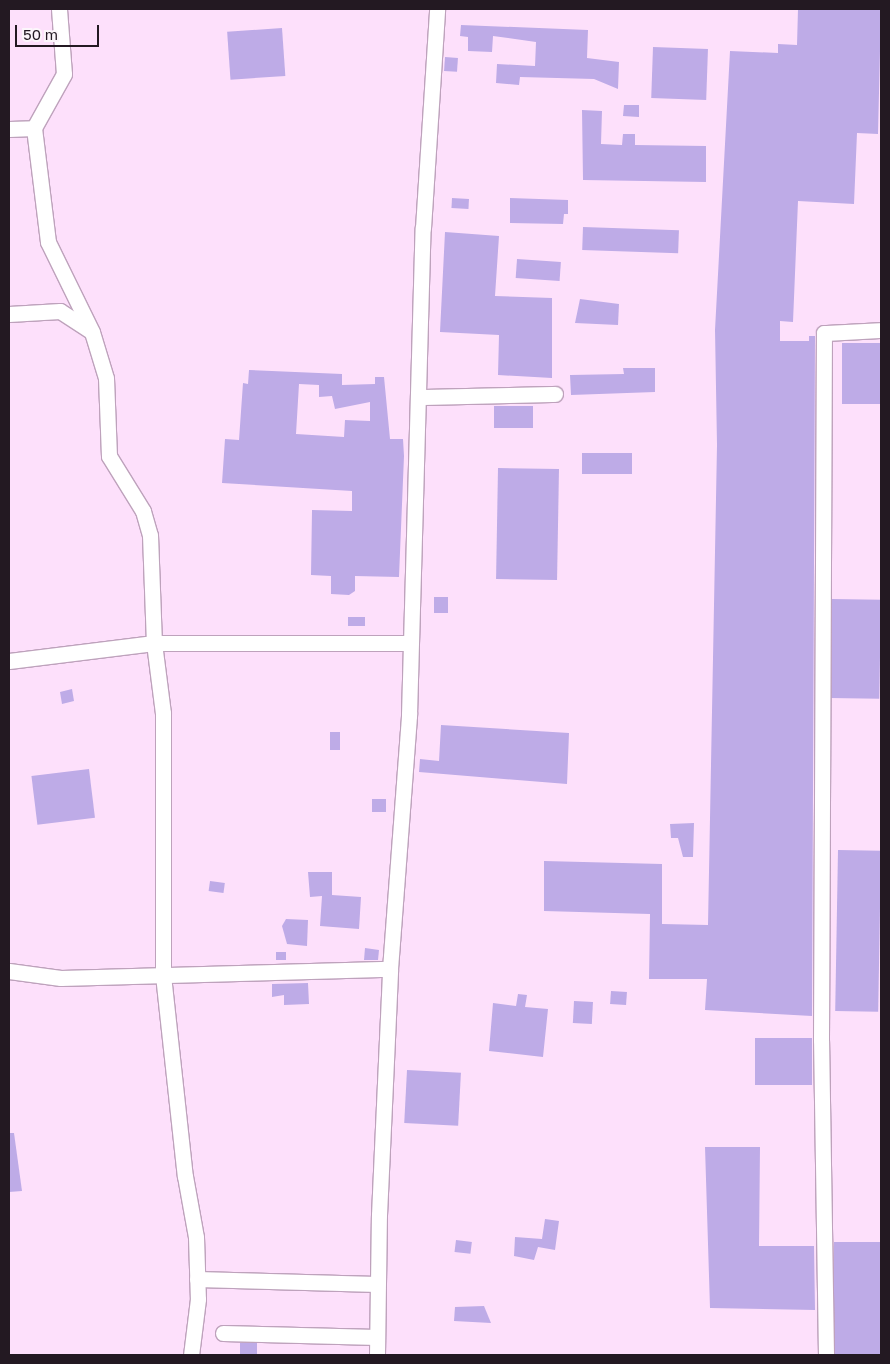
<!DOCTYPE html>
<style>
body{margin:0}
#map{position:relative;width:890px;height:1364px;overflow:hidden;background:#fde0fb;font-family:"Golos Text",sans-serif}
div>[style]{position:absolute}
.building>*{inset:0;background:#beabe7;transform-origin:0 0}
.roads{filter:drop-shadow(1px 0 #bea2bc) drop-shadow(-1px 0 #bea2bc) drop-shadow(0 1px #bea2bc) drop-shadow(0 -1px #bea2bc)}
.minor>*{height:15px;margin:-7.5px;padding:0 7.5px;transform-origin:7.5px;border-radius:7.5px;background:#fff}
span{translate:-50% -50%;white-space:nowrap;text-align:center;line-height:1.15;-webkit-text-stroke:4px #fcf6fb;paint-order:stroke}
.frame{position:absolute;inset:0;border:10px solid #231922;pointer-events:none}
.scale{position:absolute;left:15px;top:25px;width:84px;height:22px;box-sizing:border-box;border:2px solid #231922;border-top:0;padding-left:6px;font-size:15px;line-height:18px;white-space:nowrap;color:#231922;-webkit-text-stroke:4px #fcf6fb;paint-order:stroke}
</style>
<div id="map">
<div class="building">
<i style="clip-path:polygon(798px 9px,881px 9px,878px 134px,857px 133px,854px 204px,798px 201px,793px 322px,780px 321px,780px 341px,809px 341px,809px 336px,815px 336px,812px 1016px,705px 1010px,707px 979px,649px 979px,650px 914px,544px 911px,544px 861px,662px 864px,662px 924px,708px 925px,717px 445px,715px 330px,730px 51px,778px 53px,778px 44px,797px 45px)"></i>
<i style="clip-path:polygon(461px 25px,588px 30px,587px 58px,619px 62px,618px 89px,594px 79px,520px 77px,519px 85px,496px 83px,497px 64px,535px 66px,536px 42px,493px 36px,492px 52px,468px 51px,468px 37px,460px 36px)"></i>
<i style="left:282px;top:28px;width:48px;height:55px;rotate:86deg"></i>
<i style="left:653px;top:47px;width:55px;height:51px;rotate:2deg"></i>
<i style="left:445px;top:57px;width:13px;height:14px;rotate:4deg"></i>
<i style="clip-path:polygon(624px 105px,639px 105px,639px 117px,623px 116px)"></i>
<i style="clip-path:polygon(582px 110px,602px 111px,601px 144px,622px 145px,623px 134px,635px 134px,635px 145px,706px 146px,706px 182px,583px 180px)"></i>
<i style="left:452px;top:198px;width:17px;height:10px;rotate:3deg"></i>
<i style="clip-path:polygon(510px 198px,568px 200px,568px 214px,564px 214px,563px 224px,510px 223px)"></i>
<i style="left:583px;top:227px;width:96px;height:23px;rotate:2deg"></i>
<i style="clip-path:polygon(445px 232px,499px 236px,495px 296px,552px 298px,552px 378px,498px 375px,499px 335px,440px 332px)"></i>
<i style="left:517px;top:259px;width:44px;height:19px;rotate:4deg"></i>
<i style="clip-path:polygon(580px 299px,619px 304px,618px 325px,575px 323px)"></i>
<i style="left:842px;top:343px;width:39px;height:61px"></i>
<i style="clip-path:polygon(623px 368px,655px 368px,655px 392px,571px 395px,570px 375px,624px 374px)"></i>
<i style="clip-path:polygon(evenodd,249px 370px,342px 374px,342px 385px,375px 384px,375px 377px,384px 377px,390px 439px,403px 439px,404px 456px,399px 577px,355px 576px,355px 591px,349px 595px,331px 594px,331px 576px,311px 575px,312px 510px,352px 511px,352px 491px,222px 483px,225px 439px,239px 440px,243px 383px,248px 384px,249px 370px,299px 384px,319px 385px,319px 397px,332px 396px,335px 409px,370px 402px,370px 421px,345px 420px,344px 437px,296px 434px,299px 384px)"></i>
<i style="left:533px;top:406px;width:22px;height:39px;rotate:90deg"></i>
<i style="left:582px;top:453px;width:50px;height:21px"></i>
<i style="left:498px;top:468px;width:61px;height:111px;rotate:1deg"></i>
<i style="left:434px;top:597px;width:14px;height:16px"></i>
<i style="left:832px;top:599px;width:49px;height:99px;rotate:1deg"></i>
<i style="left:348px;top:617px;width:17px;height:9px"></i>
<i style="clip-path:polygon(72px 689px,74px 701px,62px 704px,60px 692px)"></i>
<i style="clip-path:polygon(441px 725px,569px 733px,567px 784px,419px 772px,420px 759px,439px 761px)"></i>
<i style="left:330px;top:732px;width:10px;height:18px"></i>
<i style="left:89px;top:769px;width:49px;height:58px;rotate:83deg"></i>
<i style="left:372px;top:799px;width:14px;height:13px"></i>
<i style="clip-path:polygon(694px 823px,693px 857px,683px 857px,678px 838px,671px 838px,670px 824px)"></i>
<i style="left:838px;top:850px;width:43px;height:161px;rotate:1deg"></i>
<i style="clip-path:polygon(308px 872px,332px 872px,332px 895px,361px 897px,359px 929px,320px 926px,322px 896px,310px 897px)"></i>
<i style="left:210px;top:881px;width:15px;height:10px;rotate:8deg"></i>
<i style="clip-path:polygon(286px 919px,308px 920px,307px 946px,287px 944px,282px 926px)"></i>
<i style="clip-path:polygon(365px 948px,379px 950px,378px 960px,364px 960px)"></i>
<i style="left:276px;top:952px;width:10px;height:8px"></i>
<i style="clip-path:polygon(308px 983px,309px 1004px,284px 1005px,284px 995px,272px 997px,272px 984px)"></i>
<i style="left:611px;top:991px;width:16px;height:13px;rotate:4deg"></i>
<i style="clip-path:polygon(518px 994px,527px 995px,525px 1007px,548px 1009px,543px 1057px,489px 1051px,493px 1003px,516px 1006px)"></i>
<i style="left:574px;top:1001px;width:19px;height:22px;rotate:3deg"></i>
<i style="left:755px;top:1038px;width:57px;height:47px"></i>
<i style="left:407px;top:1070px;width:54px;height:53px;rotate:3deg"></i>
<i style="clip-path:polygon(9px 1133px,14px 1133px,22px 1191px,9px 1192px)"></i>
<i style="clip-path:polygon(705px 1147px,760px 1147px,759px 1246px,814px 1246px,815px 1310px,710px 1308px)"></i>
<i style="clip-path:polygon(545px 1219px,559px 1221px,555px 1250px,538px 1247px,534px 1260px,514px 1256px,515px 1237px,542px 1239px)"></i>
<i style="left:456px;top:1240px;width:16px;height:12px;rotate:7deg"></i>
<i style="left:881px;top:1242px;width:113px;height:47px;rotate:90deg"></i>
<i style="clip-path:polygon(484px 1306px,491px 1323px,454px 1321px,455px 1307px)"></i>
<i style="left:240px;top:1343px;width:17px;height:12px"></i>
</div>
<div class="roads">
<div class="minor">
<i style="left:59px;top:9px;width:65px;rotate:85.6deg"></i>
<i style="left:64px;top:74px;width:62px;rotate:119.1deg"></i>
<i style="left:34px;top:128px;width:115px;rotate:83deg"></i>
<i style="left:48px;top:242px;width:100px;rotate:63.9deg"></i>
<i style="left:92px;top:332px;width:48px;rotate:73.1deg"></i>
<i style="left:106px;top:378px;width:78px;rotate:87.8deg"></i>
<i style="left:109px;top:456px;width:65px;rotate:58.3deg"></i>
<i style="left:143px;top:511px;width:25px;rotate:74deg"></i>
<i style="left:150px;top:535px;width:108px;rotate:87.9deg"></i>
<i style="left:154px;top:643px;width:71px;rotate:82.7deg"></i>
<i style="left:163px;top:713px;width:262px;rotate:90deg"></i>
<i style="left:163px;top:975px;width:202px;rotate:83.8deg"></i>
<i style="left:185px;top:1176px;width:62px;rotate:79.8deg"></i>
<i style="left:196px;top:1237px;width:62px;rotate:88.2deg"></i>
<i style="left:198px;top:1299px;width:56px;rotate:97.1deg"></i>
<i style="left:9px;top:129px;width:25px;rotate:-2deg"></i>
<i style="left:9px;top:314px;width:51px;rotate:-3.4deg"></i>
<i style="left:60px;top:311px;width:37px;rotate:33deg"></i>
<i style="left:420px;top:397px;width:135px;rotate:-1.3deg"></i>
<i style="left:9px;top:661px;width:146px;rotate:-7.1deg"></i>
<i style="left:154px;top:643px;width:256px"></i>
<i style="left:9px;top:971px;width:52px;rotate:7.7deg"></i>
<i style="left:61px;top:978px;width:329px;rotate:-1.6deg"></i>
<i style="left:197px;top:1279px;width:180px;rotate:1.6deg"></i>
<i style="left:223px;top:1333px;width:154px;rotate:1.5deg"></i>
<i style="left:377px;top:1355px;width:140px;rotate:-89.2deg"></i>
<i style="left:379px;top:1215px;width:246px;rotate:-87.4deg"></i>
<i style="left:390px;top:969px;width:255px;rotate:-85.7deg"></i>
<i style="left:409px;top:715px;width:487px;rotate:-88.4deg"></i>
<i style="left:423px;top:228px;width:219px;rotate:-86.3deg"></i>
<i style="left:826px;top:1355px;width:315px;rotate:-90.9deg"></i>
<i style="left:821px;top:1040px;width:707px;rotate:-89.76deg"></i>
<i style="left:824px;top:333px;width:57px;rotate:-3deg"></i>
</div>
</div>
<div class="frame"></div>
<div class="scale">50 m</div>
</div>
